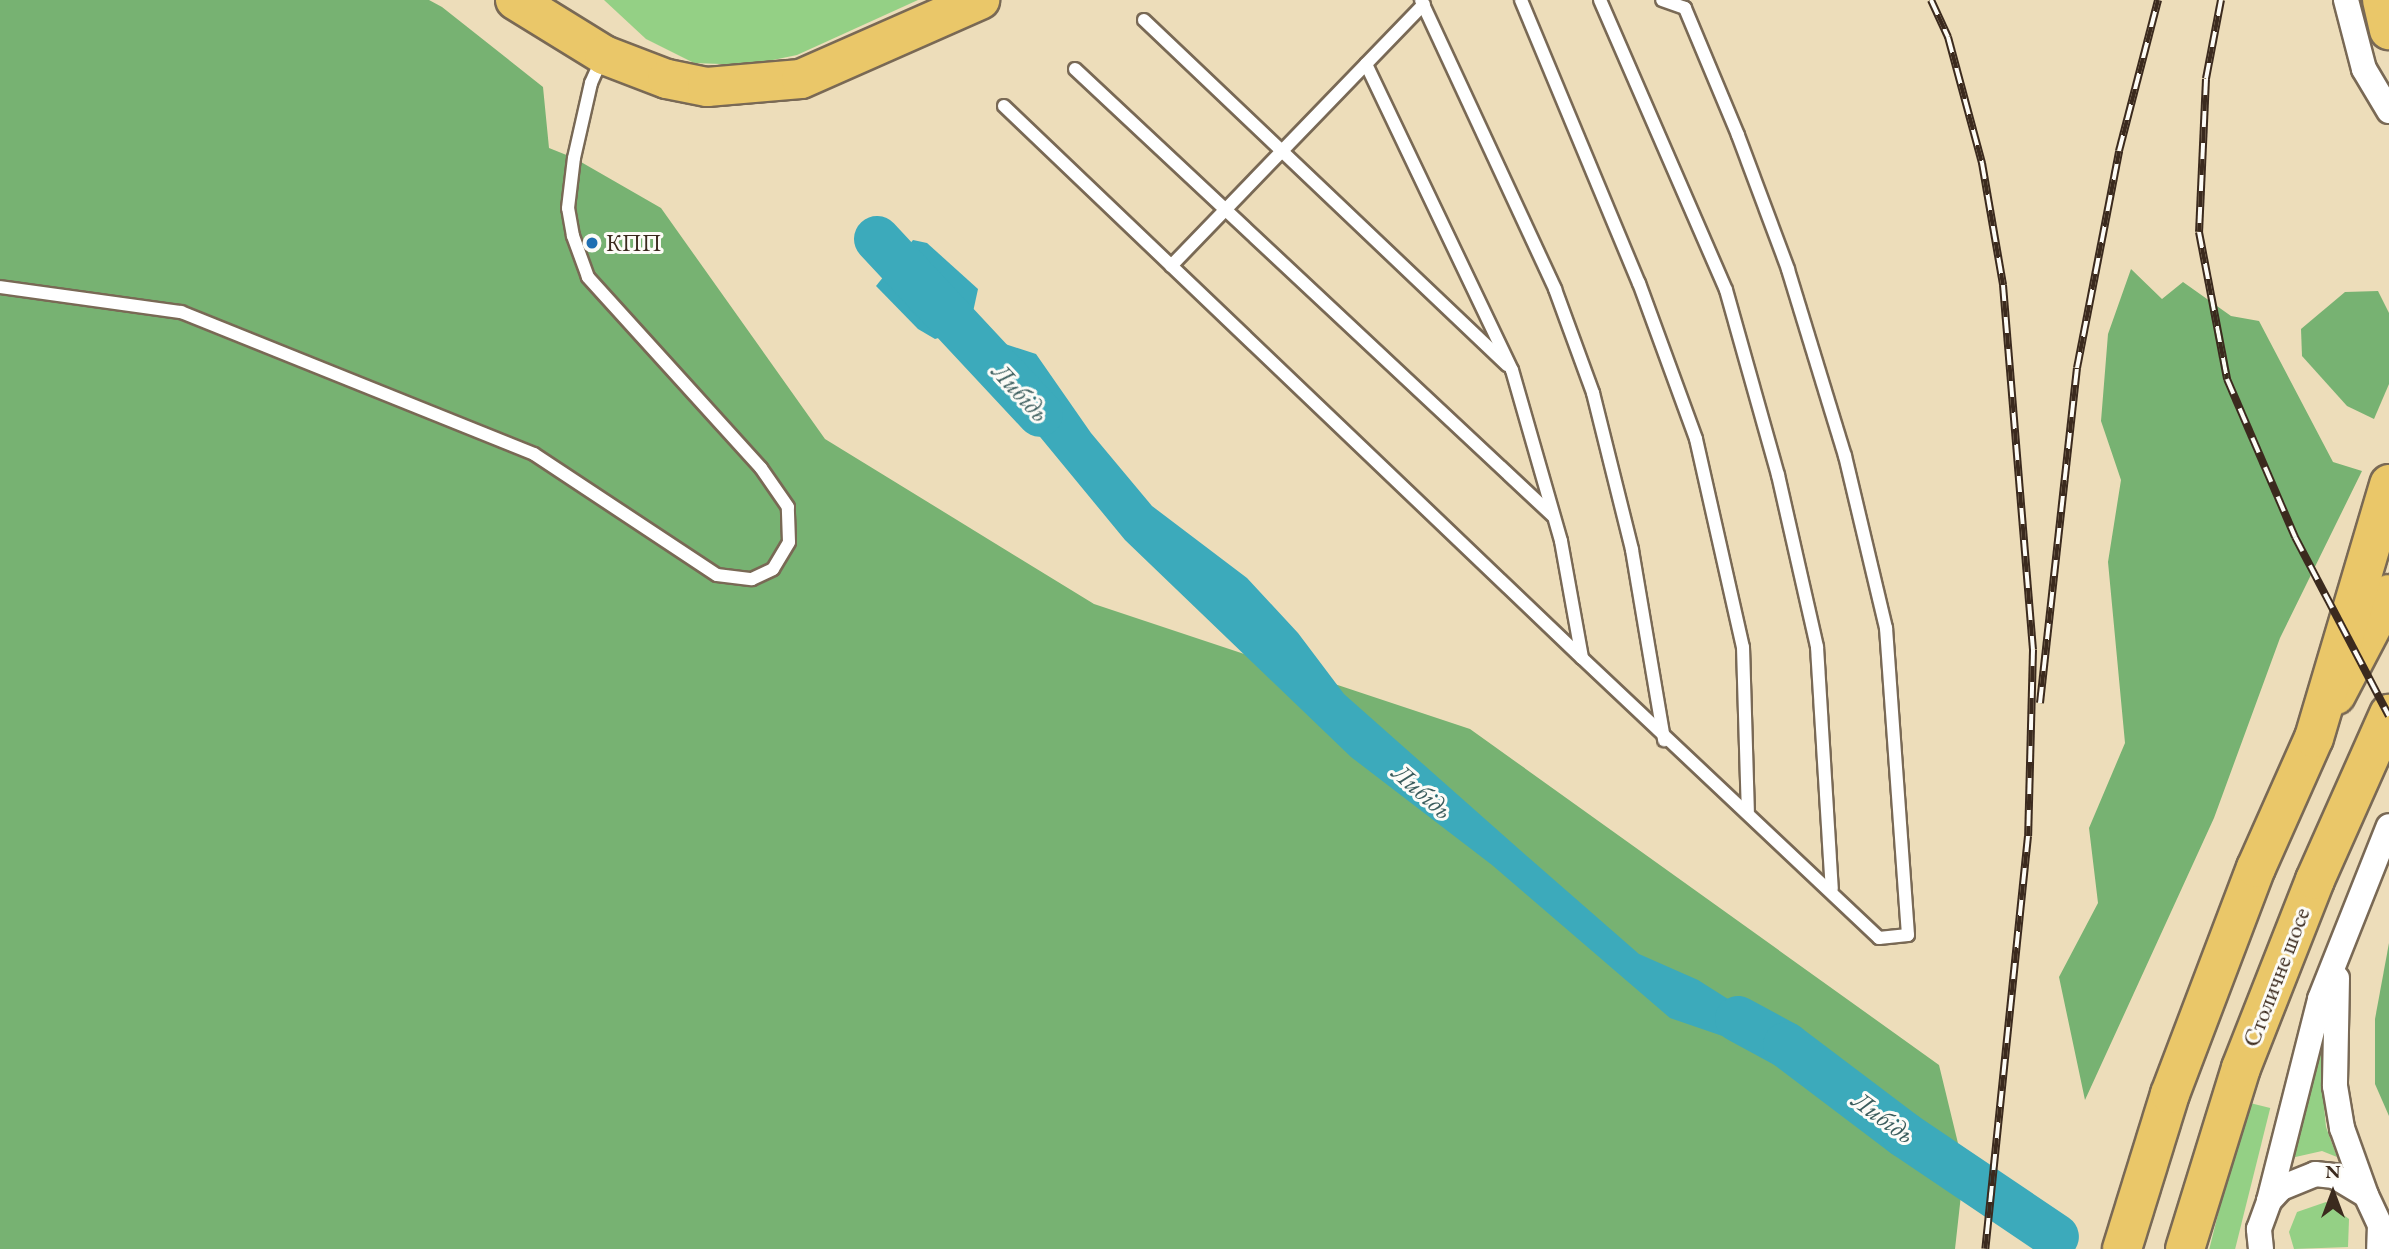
<!DOCTYPE html>
<meta charset="utf-8">
<style>
body{margin:0}
#map{position:relative;width:2389px;height:1249px;overflow:hidden;background:#edddba;font-family:"EB Garamond",serif}
div>[style]{position:absolute}
.green>*{inset:0;background:#94d085;transform-origin:0 0}
.forest>*{inset:0;background:#77b272}
.water>*{inset:0;background:#3caabb}
.river>*{height:46px;margin:-23px;padding:0 23px;transform-origin:23px;border-radius:23px;background:#3caabb}
.roads{filter:drop-shadow(2px 0 #796955) drop-shadow(-2px 0 #796955) drop-shadow(0 2px #796955) drop-shadow(0 -2px #796955)}
.service>*{height:12px;margin:-6px;padding:0 6px;transform-origin:6px;border-radius:6px;background:#fff}
.minor>*{height:24px;margin:-12px;padding:0 12px;transform-origin:12px;border-radius:12px;background:#fff}
.primary>*{height:38px;margin:-19px;padding:0 19px;transform-origin:19px;border-radius:19px;background:#eac769}
.trunk>*{height:38px;margin:-19px;padding:0 19px;transform-origin:19px;border-radius:19px;background:#eac769}
.rail>*{height:8px;margin-top:-4px;transform-origin:0;background:repeating-linear-gradient(90deg,#fdfcf7 0 16px,#3b2a1e 0 32px);box-sizing:border-box;border-block:2px solid #3b2a1e}
.dots>*{width:19px;height:19px;translate:-50% -50%;box-sizing:border-box;border:4px solid #fdfcf7;border-radius:50%}
span{translate:-50% -50%;white-space:nowrap;text-align:center;line-height:1.15;-webkit-text-stroke:6px #fdfcf7;paint-order:stroke}
.poi-label{font-size:24px;color:#3b2a1e}
.left{translate:0 -50%;text-align:left}
.street-label{font-size:24px;color:#3b2a1e}
.water-label{font-size:26px;color:#3b5d5d;font-style:italic}
.north{position:absolute;left:2298px;top:1158px;width:70px;height:70px;-webkit-text-stroke:5px #fdfcf7;paint-order:stroke;rotate:0deg;font-size:19px;font-weight:700;line-height:28px;text-align:center;color:#3b2a1e}
.north::after{content:'';display:block;margin:auto;width:24px;height:32px;background:#3b2a1e;clip-path:polygon(50% 0,100% 100%,50% 72%,0 100%)}
</style>
<div id="map">
<div class="green">
<i style="clip-path:polygon(604px 0,918px 0,797px 55px,748px 65px,694px 63px,646px 39px)"></i>
<i style="clip-path:polygon(2324px 1015px,2321px 1074px,2326px 1127px,2337px 1157px,2322px 1151px,2291px 1158px)"></i>
<i style="left:2246px;top:1102px;width:25px;height:152px;rotate:14deg"></i>
<i style="clip-path:polygon(2326px 1202px,2349px 1219px,2348px 1247px,2294px 1249px,2289px 1232px,2297px 1212px)"></i>
</div>
<div class="forest">
<i style="clip-path:polygon(0 0,429px 0,442px 7px,543px 87px,549px 148px,574px 158px,661px 208px,825px 439px,1094px 604px,1470px 729px,1939px 1065px,1964px 1168px,1955px 1249px,0 1249px)"></i>
<i style="clip-path:polygon(2131px 269px,2162px 299px,2183px 282px,2231px 316px,2259px 321px,2333px 462px,2362px 471px,2280px 638px,2214px 818px,2085px 1100px,2059px 977px,2098px 903px,2089px 828px,2125px 743px,2108px 562px,2121px 480px,2101px 421px,2108px 334px)"></i>
<i style="clip-path:polygon(2378px 291px,2389px 313px,2389px 384px,2374px 419px,2347px 406px,2302px 356px,2301px 329px,2345px 292px)"></i>
<i style="clip-path:polygon(2389px 943px,2389px 1116px,2375px 1084px,2375px 1019px)"></i>
</div>
<div class="water">
<i style="clip-path:polygon(913px 240px,927px 243px,978px 289px,973px 312px,952px 334px,935px 339px,918px 329px,876px 286px)"></i>
<i style="clip-path:polygon(1002px 343px,1036px 354px,1091px 433px,1152px 506px,1247px 578px,1298px 633px,1344px 694px,1520px 850px,1639px 954px,1698px 980px,1799px 1044px,1784px 1057px,1670px 1018px,1492px 865px,1351px 757px,1125px 540px,994px 381px)"></i>
</div>
<div class="river">
<i style="left:877px;top:239px;width:239px;rotate:47deg"></i>
<i style="left:1738px;top:1019px;width:55px;rotate:28.4deg"></i>
<i style="left:1786px;top:1045px;width:149px;rotate:37.1deg"></i>
<i style="left:1905px;top:1135px;width:182px;rotate:34deg"></i>
</div>
<div class="roads">
<div class="service">
<i style="left:1421px;top:0;width:319px;rotate:65.1deg"></i>
<i style="left:1555px;top:289px;width:111px;rotate:69.9deg"></i>
<i style="left:1593px;top:393px;width:162px;rotate:76deg"></i>
<i style="left:1632px;top:550px;width:193px;rotate:80.4deg"></i>
<i style="left:1521px;top:0;width:307px;rotate:67.4deg"></i>
<i style="left:1639px;top:283px;width:166px;rotate:69.9deg"></i>
<i style="left:1696px;top:439px;width:213px;rotate:77.3deg"></i>
<i style="left:1743px;top:647px;width:164px;rotate:88.3deg"></i>
<i style="left:1600px;top:0;width:316px;rotate:66.5deg"></i>
<i style="left:1726px;top:290px;width:192px;rotate:74.3deg"></i>
<i style="left:1778px;top:475px;width:176px;rotate:77.2deg"></i>
<i style="left:1817px;top:647px;width:242px;rotate:86.5deg"></i>
<i style="left:1144px;top:20px;width:501px;rotate:43.54deg"></i>
<i style="left:1366px;top:64px;width:339px;rotate:64.5deg"></i>
<i style="left:1512px;top:370px;width:178px;rotate:74deg"></i>
<i style="left:1561px;top:541px;width:119px;rotate:79.8deg"></i>
<i style="left:1582px;top:658px;width:408px;rotate:43.3deg"></i>
<i style="left:1879px;top:938px;width:29px;rotate:-6deg"></i>
<i style="left:1908px;top:935px;width:308px;rotate:-94.1deg"></i>
<i style="left:1886px;top:628px;width:177px;rotate:-103.4deg"></i>
<i style="left:1845px;top:456px;width:195px;rotate:-107deg"></i>
<i style="left:1788px;top:269px;width:143px;rotate:-110.5deg"></i>
<i style="left:1738px;top:135px;width:138px;rotate:-112.7deg"></i>
<i style="left:1685px;top:8px;width:24px;rotate:-161deg"></i>
<i style="left:1075px;top:69px;width:654px;rotate:43.08deg"></i>
<i style="left:1004px;top:106px;width:799px;rotate:43.68deg"></i>
<i style="left:1171px;top:266px;width:364px;rotate:-46deg"></i>
<i style="left:0;top:287px;width:183px;rotate:7.9deg"></i>
<i style="left:181px;top:312px;width:380px;rotate:21.9deg"></i>
<i style="left:534px;top:454px;width:219px;rotate:33.5deg"></i>
<i style="left:717px;top:575px;width:35px;rotate:7deg"></i>
<i style="left:752px;top:579px;width:23px;rotate:-25deg"></i>
<i style="left:773px;top:569px;width:31px;rotate:-59deg"></i>
<i style="left:789px;top:542px;width:35px;rotate:-92deg"></i>
<i style="left:788px;top:507px;width:47px;rotate:-124.7deg"></i>
<i style="left:761px;top:468px;width:258px;rotate:-132.2deg"></i>
<i style="left:588px;top:277px;width:44px;rotate:-110.1deg"></i>
<i style="left:573px;top:236px;width:28px;rotate:-100deg"></i>
<i style="left:568px;top:208px;width:50px;rotate:-83.2deg"></i>
<i style="left:574px;top:158px;width:77px;rotate:-77.2deg"></i>
<i style="left:591px;top:83px;width:27px;rotate:-66deg"></i>
</div>
<div class="minor">
<i style="left:2346px;top:0;width:71px;rotate:75.4deg"></i>
<i style="left:2364px;top:69px;width:49px;rotate:59.2deg"></i>
<i style="left:2337px;top:978px;width:108px;rotate:91.1deg"></i>
<i style="left:2335px;top:1086px;width:43px;rotate:80.5deg"></i>
<i style="left:2342px;top:1128px;width:71px;rotate:70.3deg"></i>
<i style="left:2269px;top:1201px;width:208px;rotate:-75.8deg"></i>
<i style="left:2320px;top:999px;width:186px;rotate:-68.3deg"></i>
<i style="left:2261px;top:1249px;width:20px;rotate:-96deg"></i>
<i style="left:2259px;top:1229px;width:30px;rotate:-70deg"></i>
<i style="left:2269px;top:1201px;width:18px;rotate:-47deg"></i>
<i style="left:2281px;top:1188px;width:37px;rotate:-22deg"></i>
<i style="left:2315px;top:1174px;width:19px;rotate:6deg"></i>
<i style="left:2334px;top:1176px;width:37px;rotate:31deg"></i>
<i style="left:2366px;top:1195px;width:33px;rotate:65deg"></i>
<i style="left:2380px;top:1225px;width:24px;rotate:92deg"></i>
</div>
<div class="primary">
<i style="left:515px;top:0;width:105px;rotate:31.7deg"></i>
<i style="left:604px;top:55px;width:67px;rotate:20.9deg"></i>
<i style="left:667px;top:79px;width:41px;rotate:11.3deg"></i>
<i style="left:707px;top:87px;width:94px;rotate:-4.9deg"></i>
<i style="left:801px;top:79px;width:196px;rotate:-23.8deg"></i>
<i style="left:2382px;top:0;width:31px;rotate:77deg"></i>
<i style="left:2336px;top:695px;width:114px;rotate:-62.3deg"></i>
</div>
<div class="trunk">
<i style="left:2122px;top:1249px;width:162px;rotate:-72.8deg"></i>
<i style="left:2170px;top:1094px;width:242px;rotate:-69.2deg"></i>
<i style="left:2256px;top:868px;width:142px;rotate:-66deg"></i>
<i style="left:2314px;top:738px;width:265px;rotate:-73.5deg"></i>
<i style="left:2185px;top:1249px;width:189px;rotate:-72.8deg"></i>
<i style="left:2241px;top:1068px;width:202px;rotate:-68.5deg"></i>
<i style="left:2315px;top:880px;width:182px;rotate:-66deg"></i>
</div>
</div>
<div class="rail">
<i style="left:1931px;top:0;width:41px;rotate:65.3deg"></i>
<i style="left:1948px;top:37px;width:131px;rotate:74.9deg"></i>
<i style="left:1982px;top:163px;width:124px;rotate:80.2deg"></i>
<i style="left:2003px;top:285px;width:366px;rotate:85.3deg"></i>
<i style="left:2033px;top:650px;width:186px;rotate:91.5deg"></i>
<i style="left:2028px;top:836px;width:415px;rotate:95.9deg"></i>
<i style="left:2221px;top:0;width:80px;rotate:100.8deg"></i>
<i style="left:2206px;top:79px;width:153px;rotate:92.6deg"></i>
<i style="left:2199px;top:232px;width:150px;rotate:79.2deg"></i>
<i style="left:2227px;top:379px;width:172px;rotate:66.7deg"></i>
<i style="left:2295px;top:537px;width:202px;rotate:62.3deg"></i>
<i style="left:2040px;top:703px;width:337px;rotate:-83.7deg"></i>
<i style="left:2077px;top:368px;width:221px;rotate:-79deg"></i>
<i style="left:2119px;top:151px;width:156px;rotate:-75.5deg"></i>
</div>
<div class="dots">
<i style="left:592px;top:243px;background:#1f6fb2"></i>
</div>
<div class="poi-label">
<span class="left" style="left:606px;top:243px">КПП</span>
</div>
<div class="street-label">
<span style="left:2276px;top:977px;rotate:-69deg">Столичне шосе</span>
</div>
<div class="water-label">
<span style="left:1020px;top:393px;rotate:47deg">Либідь</span>
<span style="left:1422px;top:792px;rotate:41deg">Либідь</span>
<span style="left:1883px;top:1118px;rotate:36deg">Либідь</span>
</div>
<div class="north">N</div>
</div>
